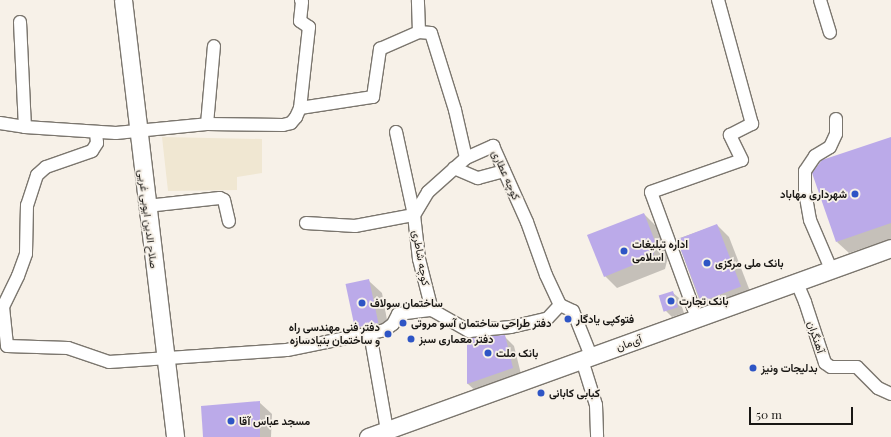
<!DOCTYPE html>
<meta charset="utf-8">
<style>
body{margin:0}
#map{position:relative;width:891px;height:437px;overflow:hidden;background:#f7f1e8;font-family:"Playfair Display",Vazirmatn,serif}
div>[style]{position:absolute}
.education>*{inset:0;background:#f0e7d2}
.shadow>*{inset:0;background:#0003}
.building>*{inset:0;background:#bbaae9;transform-origin:0 0}
.roads{filter:drop-shadow(1px 0 #7b766e) drop-shadow(-1px 0 #7b766e) drop-shadow(0 1px #7b766e) drop-shadow(0 -1px #7b766e)}
.street>*{height:12px;margin:-6px;padding:0 6px;transform-origin:6px;border-radius:6px;background:#fff}
.secondary>*{height:17px;margin:-8.5px;padding:0 8.5px;transform-origin:8.5px;border-radius:8.5px;background:#fff}
.dots>*{width:11px;height:11px;translate:-50% -50%;box-sizing:border-box;border:2px solid #f7f1e8;border-radius:50%}
span{translate:-50% -50%;white-space:nowrap;text-align:center;line-height:1.15;-webkit-text-stroke:3.5px #f7f1e8;paint-order:stroke}
.street-label{font-size:11px;color:#191714}
.poi-label{font-size:11px;color:#191714;font-weight:700}
.right{translate:-100% -50%;text-align:right}
.left{translate:0 -50%;text-align:left}
.scale{position:absolute;left:749px;top:407px;width:104px;height:18px;box-sizing:border-box;border:2px solid #191714;border-top:0;padding-left:5px;font-size:12px;line-height:14px;white-space:nowrap;color:#191714;-webkit-text-stroke:3px #f7f1e8;paint-order:stroke}
</style>
<div id="map">
<div class="education">
<i style="clip-path:polygon(162px 137px,262px 139px,262px 173px,237px 177px,237px 190px,168px 191px)"></i>
</div>
<div class="shadow">
<i style="clip-path:polygon(891px 138px,891px 239px,849px 253px,837px 242px)"></i>
<i style="clip-path:polygon(644px 214px,656px 226px,668px 257px,665px 269px,617px 288px,605px 276px)"></i>
<i style="clip-path:polygon(717px 225px,729px 237px,753px 299px,712px 314px,700px 302px,677px 239px)"></i>
<i style="clip-path:polygon(369px 281px,382px 293px,390px 336px,370px 341px,357px 328px)"></i>
<i style="clip-path:polygon(672px 292px,679px 298px,684px 313px,672px 317px,666px 311px)"></i>
<i style="clip-path:polygon(504px 336px,514px 346px,522px 378px,478px 393px,468px 384px,468px 339px)"></i>
<i style="clip-path:polygon(259px 402px,272px 414px,271px 437px,204px 437px)"></i>
</div>
<div class="building">
<i style="clip-path:polygon(891px 137px,891px 223px,836px 242px,812px 173px,822px 160px)"></i>
<i style="clip-path:polygon(644px 213px,656px 244px,653px 257px,604px 277px,587px 235px)"></i>
<i style="left:717px;top:224px;width:67px;height:43px;rotate:69deg"></i>
<i style="left:369px;top:279px;width:45px;height:24px;rotate:78deg"></i>
<i style="left:673px;top:291px;width:17px;height:15px;rotate:73deg"></i>
<i style="clip-path:polygon(505px 335px,513px 368px,467px 384px,467px 338px)"></i>
<i style="clip-path:polygon(260px 401px,260px 437px,203px 437px,201px 406px)"></i>
</div>
<div class="roads">
<div class="street">
<i style="left:301px;top:0;width:2px;rotate:63deg"></i>
<i style="left:302px;top:2px;width:19px;rotate:96deg"></i>
<i style="left:300px;top:21px;width:11px;rotate:34deg"></i>
<i style="left:309px;top:27px;width:81px;rotate:96.3deg"></i>
<i style="left:300px;top:108px;width:74px;rotate:-8.6deg"></i>
<i style="left:373px;top:97px;width:49px;rotate:-81.7deg"></i>
<i style="left:380px;top:49px;width:43px;rotate:-23.6deg"></i>
<i style="left:419px;top:32px;width:32px;rotate:-92deg"></i>
<i style="left:820px;top:0;width:34px;rotate:73deg"></i>
<i style="left:20px;top:22px;width:105px;rotate:87.3deg"></i>
<i style="left:419px;top:32px;width:12px;rotate:5deg"></i>
<i style="left:431px;top:33px;width:81px;rotate:72.7deg"></i>
<i style="left:455px;top:110px;width:49px;rotate:77.1deg"></i>
<i style="left:466px;top:158px;width:30px;rotate:-24deg"></i>
<i style="left:493px;top:146px;width:83px;rotate:65.9deg"></i>
<i style="left:527px;top:222px;width:56px;rotate:70.3deg"></i>
<i style="left:546px;top:275px;width:33px;rotate:65deg"></i>
<i style="left:560px;top:305px;width:14px;rotate:25deg"></i>
<i style="left:573px;top:311px;width:48px;rotate:68.2deg"></i>
<i style="left:0;top:123px;width:25px;rotate:9deg"></i>
<i style="left:25px;top:127px;width:91px;rotate:3.8deg"></i>
<i style="left:116px;top:133px;width:91px;rotate:-5.6deg"></i>
<i style="left:207px;top:124px;width:76px;rotate:0.8deg"></i>
<i style="left:283px;top:125px;width:8px;rotate:-14deg"></i>
<i style="left:291px;top:123px;width:8px;rotate:-50deg"></i>
<i style="left:296px;top:117px;width:10px;rotate:-66deg"></i>
<i style="left:207px;top:124px;width:78px;rotate:-84.9deg"></i>
<i style="left:96px;top:133px;width:10px;rotate:84deg"></i>
<i style="left:97px;top:143px;width:9px;rotate:122deg"></i>
<i style="left:92px;top:151px;width:49px;rotate:160.8deg"></i>
<i style="left:46px;top:167px;width:12px;rotate:138deg"></i>
<i style="left:37px;top:175px;width:32px;rotate:108deg"></i>
<i style="left:27px;top:205px;width:49px;rotate:91.2deg"></i>
<i style="left:26px;top:254px;width:23px;rotate:110deg"></i>
<i style="left:18px;top:276px;width:34px;rotate:116deg"></i>
<i style="left:3px;top:307px;width:39px;rotate:84deg"></i>
<i style="left:7px;top:346px;width:61px;rotate:1.9deg"></i>
<i style="left:68px;top:348px;width:43px;rotate:18.9deg"></i>
<i style="left:109px;top:362px;width:178px;rotate:-3.9deg"></i>
<i style="left:287px;top:350px;width:100px;rotate:-11.5deg"></i>
<i style="left:385px;top:330px;width:10px;rotate:-37deg"></i>
<i style="left:393px;top:324px;width:11px;rotate:-63deg"></i>
<i style="left:398px;top:314px;width:34px;rotate:-7deg"></i>
<i style="left:466px;top:158px;width:51px;rotate:138.2deg"></i>
<i style="left:428px;top:192px;width:27px;rotate:121deg"></i>
<i style="left:414px;top:215px;width:44px;rotate:83.5deg"></i>
<i style="left:419px;top:259px;width:53px;rotate:75.7deg"></i>
<i style="left:432px;top:310px;width:43px;rotate:29.6deg"></i>
<i style="left:469px;top:331px;width:42px;rotate:-5.4deg"></i>
<i style="left:511px;top:327px;width:37px;rotate:-13deg"></i>
<i style="left:547px;top:319px;width:19px;rotate:-47deg"></i>
<i style="left:454px;top:168px;width:26px;rotate:23deg"></i>
<i style="left:478px;top:178px;width:27px;rotate:-15deg"></i>
<i style="left:147px;top:206px;width:73px;rotate:-6.3deg"></i>
<i style="left:220px;top:198px;width:4px;rotate:27deg"></i>
<i style="left:224px;top:200px;width:22px;rotate:77deg"></i>
<i style="left:306px;top:223px;width:49px;rotate:3.5deg"></i>
<i style="left:355px;top:226px;width:60px;rotate:-10.6deg"></i>
<i style="left:414px;top:215px;width:85px;rotate:-102.2deg"></i>
<i style="left:831px;top:269px;width:53px;rotate:-113.2deg"></i>
<i style="left:810px;top:220px;width:28px;rotate:-100deg"></i>
<i style="left:805px;top:192px;width:21px;rotate:-90deg"></i>
<i style="left:805px;top:171px;width:18px;rotate:-56deg"></i>
<i style="left:815px;top:156px;width:17px;rotate:-31deg"></i>
<i style="left:830px;top:147px;width:14px;rotate:-65deg"></i>
<i style="left:836px;top:134px;width:15px;rotate:-90deg"></i>
<i style="left:797px;top:283px;width:21px;rotate:67deg"></i>
<i style="left:805px;top:302px;width:64px;rotate:71.8deg"></i>
<i style="left:825px;top:363px;width:7px;rotate:34deg"></i>
<i style="left:831px;top:367px;width:26px"></i>
<i style="left:857px;top:367px;width:30px;rotate:45deg"></i>
<i style="left:878px;top:388px;width:14px;rotate:25deg"></i>
<i style="left:697px;top:318px;width:134px;rotate:-110.1deg"></i>
<i style="left:651px;top:192px;width:96px;rotate:-19.4deg"></i>
<i style="left:742px;top:160px;width:28px;rotate:-116deg"></i>
<i style="left:730px;top:135px;width:25px;rotate:-27deg"></i>
<i style="left:752px;top:124px;width:129px;rotate:-105.3deg"></i>
<i style="left:370px;top:333px;width:98px;rotate:80.1deg"></i>
<i style="left:582px;top:360px;width:47px;rotate:72.7deg"></i>
<i style="left:596px;top:405px;width:32px;rotate:88deg"></i>
</div>
<div class="secondary">
<i style="left:123px;top:0;width:440px;rotate:83.2deg"></i>
<i style="left:368px;top:437px;width:556px;rotate:-19.87deg"></i>
</div>
</div>
<div class="dots">
<i style="left:855px;top:194px;background:#2e55c5"></i>
<i style="left:624px;top:251px;background:#2e55c5"></i>
<i style="left:707px;top:263px;background:#2e55c5"></i>
<i style="left:671px;top:301px;background:#2e55c5"></i>
<i style="left:362px;top:303px;background:#2e55c5"></i>
<i style="left:568px;top:319px;background:#2e55c5"></i>
<i style="left:403px;top:323px;background:#2e55c5"></i>
<i style="left:388px;top:334px;background:#2e55c5"></i>
<i style="left:411px;top:339px;background:#2e55c5"></i>
<i style="left:488px;top:353px;background:#2e55c5"></i>
<i style="left:753px;top:368px;background:#2e55c5"></i>
<i style="left:541px;top:393px;background:#2e55c5"></i>
<i style="left:231px;top:421px;background:#2e55c5"></i>
</div>
<div class="street-label">
<span style="left:506px;top:175px;rotate:66deg">کوچه عطاری</span>
<span style="left:148px;top:219px;rotate:83deg">صلاح الدین ایوبی غریی</span>
<span style="left:421px;top:258px;rotate:80deg">کوچه شاطری</span>
<span style="left:816px;top:337px;rotate:72deg">آهنگران</span>
<span style="left:629px;top:343px;rotate:-20deg">آی‌مان</span>
</div>
<div class="poi-label">
<span class="right" style="left:847px;top:194px">شهرداری مهاباد</span>
<span class="left" style="left:632px;top:251px">اداره تبلیغات<br>اسلامی</span>
<span class="left" style="left:715px;top:263px">بانک ملی مرکزی</span>
<span class="left" style="left:679px;top:301px">بانک تجارت</span>
<span class="left" style="left:370px;top:303px">ساختمان سولاف</span>
<span class="left" style="left:576px;top:319px">فتوکپی یادگار</span>
<span class="left" style="left:411px;top:323px">دفتر طراحی ساختمان آسو مروتی</span>
<span class="right" style="left:380px;top:334px">دفتر فنی مهندسی راه<br>و ساختمان بنیادسازه</span>
<span class="left" style="left:419px;top:339px">دفتر معماری سبز</span>
<span class="left" style="left:496px;top:353px">بانک ملت</span>
<span class="left" style="left:761px;top:368px">بدلیجات ونیز</span>
<span class="left" style="left:549px;top:393px">کبابی کابانی</span>
<span class="left" style="left:239px;top:421px">مسجد عباس آقا</span>
</div>
<div class="scale">50 m</div>
</div>
